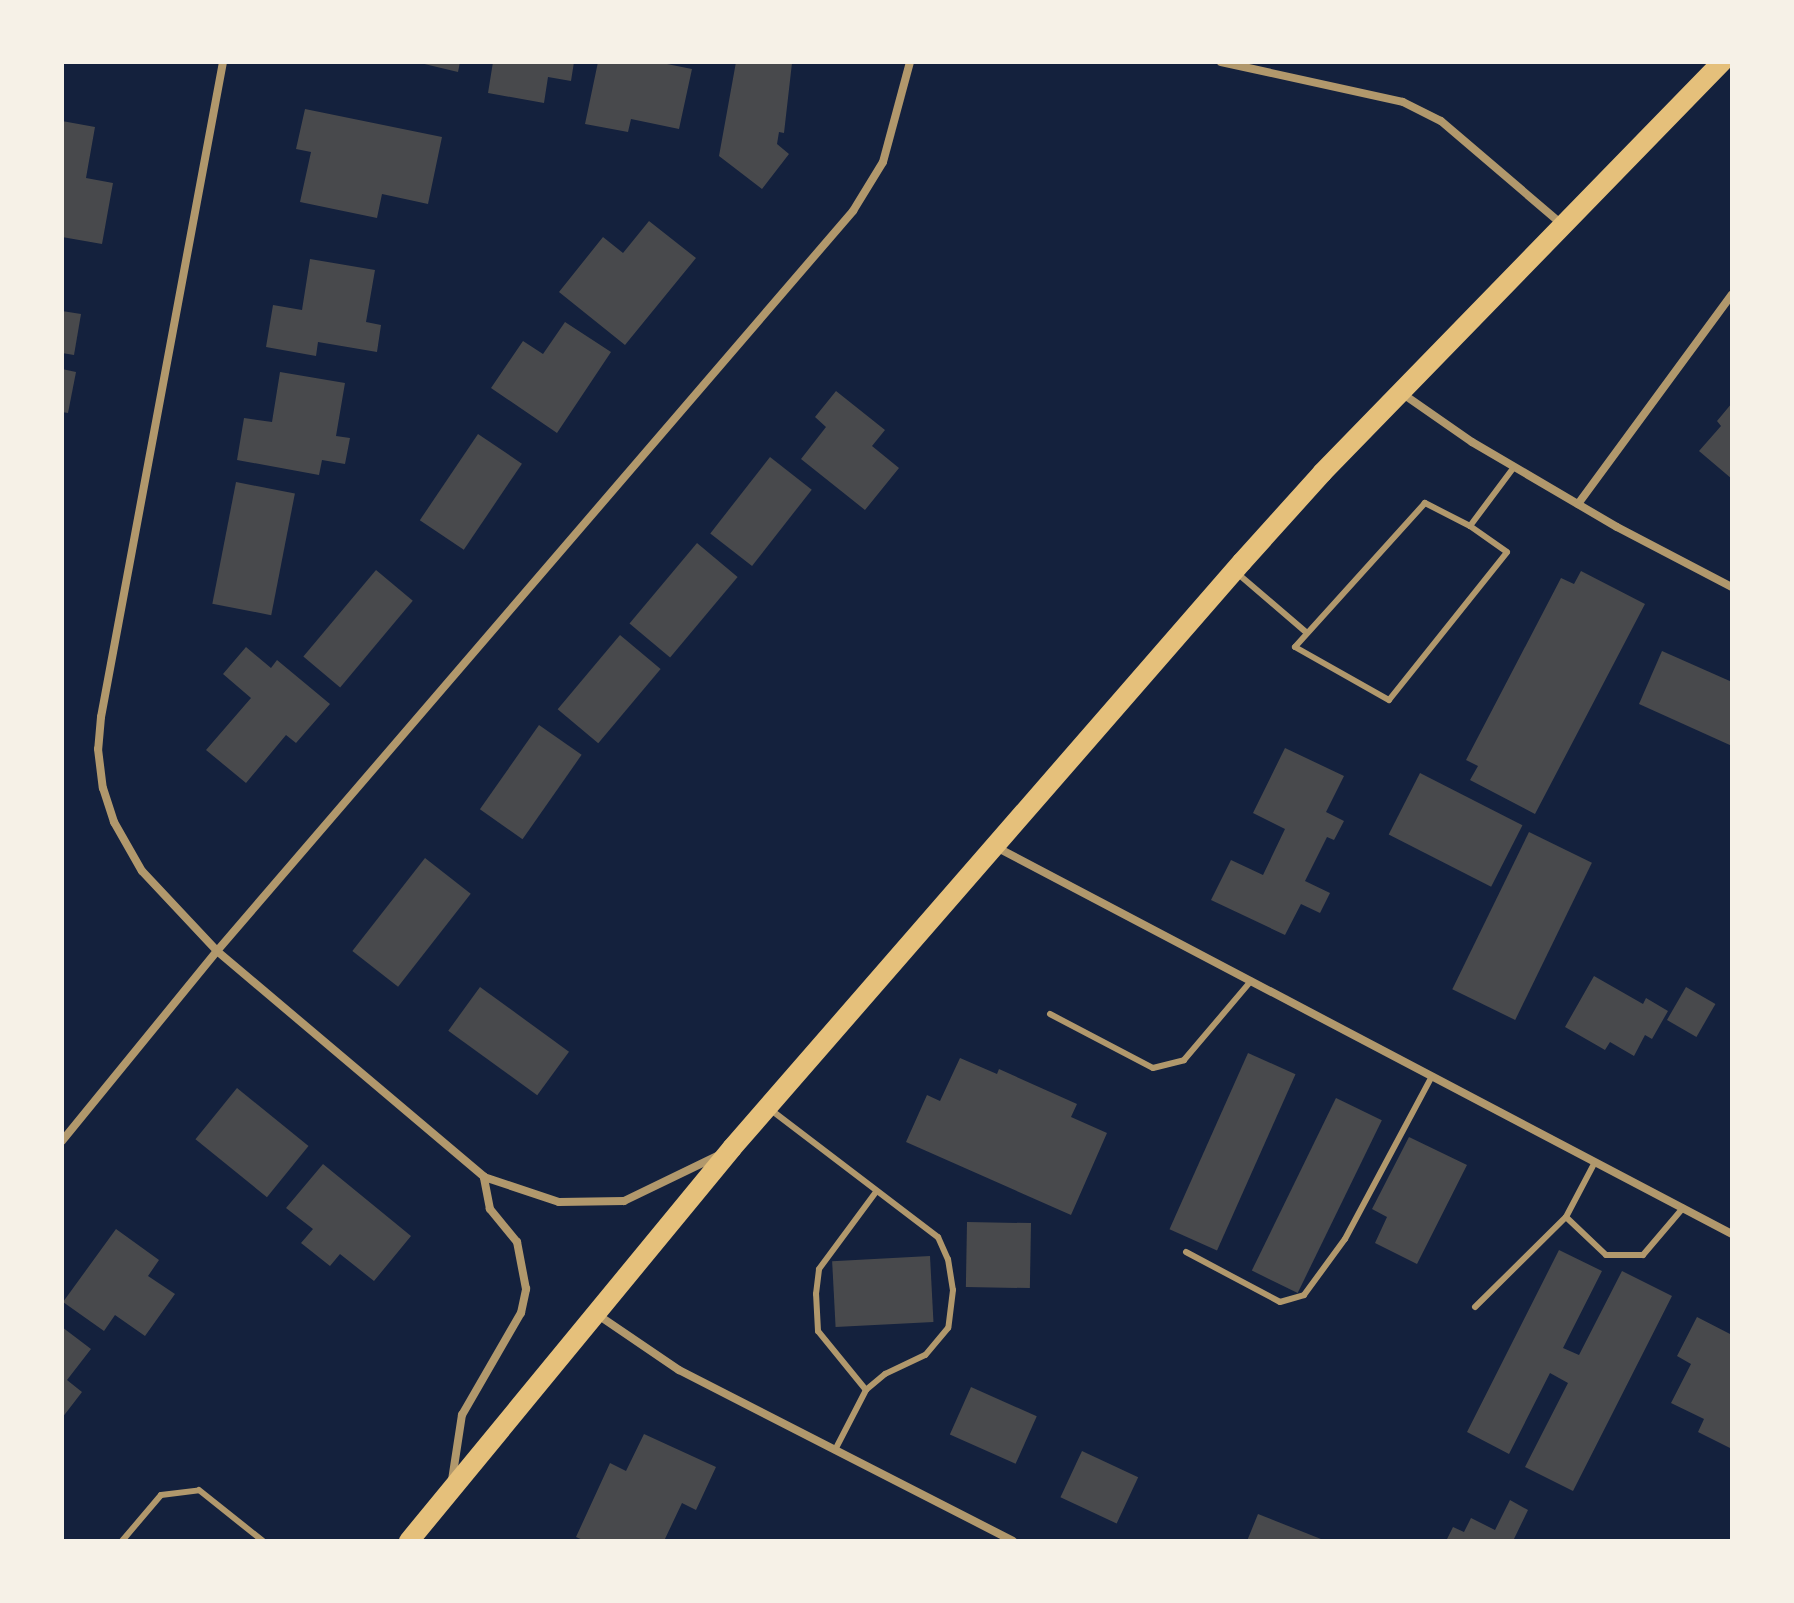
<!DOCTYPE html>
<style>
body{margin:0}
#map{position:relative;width:1794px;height:1603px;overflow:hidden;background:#14213d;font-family:"Work Sans",sans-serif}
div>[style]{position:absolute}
.building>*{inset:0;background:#48494c;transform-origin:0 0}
.service>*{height:6px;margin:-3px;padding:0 3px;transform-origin:3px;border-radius:3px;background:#b1986c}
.minor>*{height:8px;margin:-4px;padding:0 4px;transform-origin:4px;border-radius:4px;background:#b1986c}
.primary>*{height:20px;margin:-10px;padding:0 10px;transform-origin:10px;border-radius:10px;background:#e5c07b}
span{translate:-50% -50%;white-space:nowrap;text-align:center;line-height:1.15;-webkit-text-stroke:7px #f6f1e7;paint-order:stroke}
.frame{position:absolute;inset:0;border:64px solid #f6f1e7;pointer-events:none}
</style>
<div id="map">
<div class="building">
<i style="clip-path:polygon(416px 62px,460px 62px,458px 72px)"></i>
<i style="clip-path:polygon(493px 62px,574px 62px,571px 81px,548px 77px,544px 103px,488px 93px)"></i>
<i style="clip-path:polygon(598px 62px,657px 62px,692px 69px,679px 129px,631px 119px,628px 132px,585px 124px)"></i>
<i style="clip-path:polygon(736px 62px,792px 63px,784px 133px,779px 132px,777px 144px,789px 154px,762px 189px,719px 156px)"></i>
<i style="clip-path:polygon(305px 109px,442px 137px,428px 204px,382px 194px,377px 218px,300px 202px,311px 152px,296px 149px)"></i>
<i style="clip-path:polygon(62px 121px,95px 127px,86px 178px,113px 183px,102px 244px,62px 237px)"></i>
<i style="clip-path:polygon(649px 221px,696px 258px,625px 345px,559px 292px,603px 237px,623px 253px)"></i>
<i style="clip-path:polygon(310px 259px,375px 270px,366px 322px,381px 325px,377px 352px,318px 342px,316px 356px,266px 347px,273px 305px,302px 310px)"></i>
<i style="clip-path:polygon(62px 311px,81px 314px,74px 355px,62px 353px)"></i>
<i style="clip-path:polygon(565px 322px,611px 352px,557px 433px,491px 388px,523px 341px,543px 354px)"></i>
<i style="clip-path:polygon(62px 369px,76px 372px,68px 413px,62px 412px)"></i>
<i style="clip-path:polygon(280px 372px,345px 383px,336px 436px,350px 438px,345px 464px,322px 460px,319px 475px,237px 460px,244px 418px,272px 422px)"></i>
<i style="clip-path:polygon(836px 391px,885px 430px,872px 446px,899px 468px,865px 510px,801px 459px,826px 427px,815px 417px)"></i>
<i style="clip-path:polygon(1732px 403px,1732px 479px,1699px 451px,1721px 426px,1717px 421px)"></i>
<i style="left:478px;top:434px;width:53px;height:104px;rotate:34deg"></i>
<i style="left:770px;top:457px;width:53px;height:97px;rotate:38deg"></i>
<i style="left:236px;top:482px;width:60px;height:124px;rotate:11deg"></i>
<i style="left:697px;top:543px;width:53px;height:105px;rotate:40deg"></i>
<i style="left:376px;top:570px;width:48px;height:113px;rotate:40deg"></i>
<i style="clip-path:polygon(1581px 571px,1645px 604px,1535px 814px,1470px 780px,1478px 766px,1466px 760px,1561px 578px,1574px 584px)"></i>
<i style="left:620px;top:635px;width:53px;height:97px;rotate:40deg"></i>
<i style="clip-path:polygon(246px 647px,271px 668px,277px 660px,330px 704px,296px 743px,286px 735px,246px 783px,206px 750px,251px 698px,223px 674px)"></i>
<i style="clip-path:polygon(1662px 651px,1732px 682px,1732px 746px,1639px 704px)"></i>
<i style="left:539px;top:725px;width:52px;height:103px;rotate:35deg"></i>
<i style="clip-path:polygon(1285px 748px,1344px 776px,1326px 812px,1344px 821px,1334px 840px,1327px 837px,1305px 881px,1330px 893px,1320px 913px,1301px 904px,1285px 935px,1211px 900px,1231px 860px,1263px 875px,1285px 829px,1253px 813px)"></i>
<i style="left:1420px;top:773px;width:115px;height:69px;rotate:27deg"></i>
<i style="left:1529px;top:832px;width:70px;height:175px;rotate:26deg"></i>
<i style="left:425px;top:858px;width:58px;height:118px;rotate:38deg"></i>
<i style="clip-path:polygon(1594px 976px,1643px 1004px,1646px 998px,1668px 1011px,1652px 1039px,1645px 1035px,1634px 1056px,1610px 1042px,1605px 1050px,1565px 1027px)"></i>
<i style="left:480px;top:987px;width:110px;height:54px;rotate:36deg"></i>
<i style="left:1686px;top:987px;width:34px;height:38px;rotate:30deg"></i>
<i style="left:1248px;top:1053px;width:52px;height:193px;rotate:24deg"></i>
<i style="clip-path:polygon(960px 1058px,997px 1074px,999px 1069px,1077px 1104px,1071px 1117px,1107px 1133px,1071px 1215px,906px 1142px,927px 1095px,940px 1101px)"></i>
<i style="left:237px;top:1088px;width:92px;height:66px;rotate:39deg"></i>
<i style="left:1336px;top:1098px;width:51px;height:192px;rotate:26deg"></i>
<i style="clip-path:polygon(1409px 1137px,1467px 1165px,1417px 1264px,1375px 1243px,1387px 1217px,1372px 1209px)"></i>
<i style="clip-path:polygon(323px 1164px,411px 1236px,374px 1281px,340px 1254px,330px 1266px,301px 1243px,313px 1229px,286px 1208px)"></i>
<i style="left:967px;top:1222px;width:64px;height:65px;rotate:1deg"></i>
<i style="clip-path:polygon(116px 1229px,159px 1260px,148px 1276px,175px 1294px,145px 1336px,115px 1315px,104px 1331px,63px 1302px)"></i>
<i style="clip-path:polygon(1559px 1250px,1602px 1271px,1563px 1348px,1579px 1355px,1622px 1271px,1672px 1296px,1573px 1491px,1525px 1467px,1568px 1383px,1550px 1373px,1509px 1454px,1467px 1432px)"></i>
<i style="left:930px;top:1256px;width:66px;height:98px;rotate:87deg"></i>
<i style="clip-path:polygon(1697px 1317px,1732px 1335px,1732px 1449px,1698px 1432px,1704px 1419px,1671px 1403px,1691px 1364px,1677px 1356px)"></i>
<i style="clip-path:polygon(62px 1327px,91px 1349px,67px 1380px,82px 1392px,62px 1418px)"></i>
<i style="left:971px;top:1387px;width:72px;height:52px;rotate:24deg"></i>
<i style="clip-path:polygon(644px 1434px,716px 1467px,696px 1510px,682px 1503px,664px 1541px,585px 1541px,576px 1537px,610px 1463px,626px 1471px)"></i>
<i style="left:1082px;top:1451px;width:62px;height:51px;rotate:25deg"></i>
<i style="clip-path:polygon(1510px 1500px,1528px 1510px,1513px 1541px,1446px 1541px,1453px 1527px,1464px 1532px,1471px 1518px,1495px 1530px)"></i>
<i style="clip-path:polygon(1258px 1514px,1326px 1541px,1247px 1541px)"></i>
</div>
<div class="service">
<i style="left:1470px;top:526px;width:51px;rotate:-152.9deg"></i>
<i style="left:1425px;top:503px;width:194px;rotate:132.1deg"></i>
<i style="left:1295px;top:647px;width:108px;rotate:29.4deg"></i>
<i style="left:1389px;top:700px;width:189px;rotate:-51.4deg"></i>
<i style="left:1507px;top:552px;width:45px;rotate:-144.9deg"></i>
<i style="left:1470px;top:526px;width:74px;rotate:-53.3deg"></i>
<i style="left:1237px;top:573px;width:92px;rotate:40.6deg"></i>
<i style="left:1050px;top:1014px;width:116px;rotate:27.7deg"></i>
<i style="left:1153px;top:1068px;width:32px;rotate:-14deg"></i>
<i style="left:1184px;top:1060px;width:104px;rotate:-49.7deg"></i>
<i style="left:771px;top:1110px;width:210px;rotate:37.3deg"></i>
<i style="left:938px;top:1237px;width:24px;rotate:66deg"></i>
<i style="left:948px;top:1259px;width:31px;rotate:81deg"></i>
<i style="left:953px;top:1290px;width:38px;rotate:97deg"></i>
<i style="left:948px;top:1328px;width:35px;rotate:130deg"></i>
<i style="left:925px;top:1355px;width:44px;rotate:154.6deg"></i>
<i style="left:885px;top:1374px;width:25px;rotate:140deg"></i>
<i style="left:866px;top:1390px;width:68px;rotate:117.3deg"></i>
<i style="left:1566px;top:1217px;width:55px;rotate:43.5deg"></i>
<i style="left:1606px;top:1255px;width:37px"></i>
<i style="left:1643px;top:1255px;width:62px;rotate:-49.6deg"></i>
<i style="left:1186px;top:1252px;width:106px;rotate:28deg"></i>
<i style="left:1280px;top:1302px;width:25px;rotate:-16deg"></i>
<i style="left:1304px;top:1295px;width:69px;rotate:-53.8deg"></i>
<i style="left:1345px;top:1239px;width:185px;rotate:-61.9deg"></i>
<i style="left:1475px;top:1307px;width:128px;rotate:-44.7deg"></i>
<i style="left:1566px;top:1217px;width:62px;rotate:-62.2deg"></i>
<i style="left:866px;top:1390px;width:76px;rotate:-129.1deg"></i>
<i style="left:818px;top:1331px;width:37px;rotate:-93deg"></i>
<i style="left:816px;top:1294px;width:25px;rotate:-83deg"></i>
<i style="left:819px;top:1269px;width:96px;rotate:-53.5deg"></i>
<i style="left:122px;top:1541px;width:60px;rotate:-49.7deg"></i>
<i style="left:161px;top:1495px;width:38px;rotate:-7deg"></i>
<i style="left:199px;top:1490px;width:82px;rotate:38.6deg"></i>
</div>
<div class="minor">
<i style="left:223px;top:62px;width:666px;rotate:100.55deg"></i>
<i style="left:101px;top:717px;width:32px;rotate:95deg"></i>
<i style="left:98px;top:749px;width:39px;rotate:83deg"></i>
<i style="left:103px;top:788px;width:36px;rotate:72deg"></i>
<i style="left:114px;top:822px;width:56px;rotate:60.3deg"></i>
<i style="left:142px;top:871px;width:110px;rotate:46.8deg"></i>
<i style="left:217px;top:951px;width:350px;rotate:40.2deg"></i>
<i style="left:484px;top:1177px;width:79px;rotate:18.4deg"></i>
<i style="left:559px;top:1202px;width:65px;rotate:-0.9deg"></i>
<i style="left:624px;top:1201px;width:106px;rotate:-25.8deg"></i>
<i style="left:1221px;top:62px;width:186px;rotate:12.4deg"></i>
<i style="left:1403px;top:102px;width:42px;rotate:26.6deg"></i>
<i style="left:1441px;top:121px;width:162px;rotate:40.5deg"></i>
<i style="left:1403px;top:394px;width:84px;rotate:34.8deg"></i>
<i style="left:1472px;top:442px;width:168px;rotate:30.4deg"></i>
<i style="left:1617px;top:527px;width:130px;rotate:27.6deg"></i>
<i style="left:1578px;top:504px;width:260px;rotate:-53.7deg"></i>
<i style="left:996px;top:847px;width:832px;rotate:27.74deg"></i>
<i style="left:62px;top:1141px;width:245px;rotate:-50.8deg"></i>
<i style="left:217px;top:951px;width:976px;rotate:-49.32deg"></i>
<i style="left:853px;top:211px;width:57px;rotate:-58.5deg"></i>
<i style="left:883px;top:162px;width:104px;rotate:-74.9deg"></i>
<i style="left:598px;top:1315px;width:98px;rotate:34.2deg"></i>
<i style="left:679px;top:1370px;width:375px;rotate:27.1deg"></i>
<i style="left:452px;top:1480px;width:66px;rotate:-81.3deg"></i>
<i style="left:462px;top:1415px;width:118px;rotate:-60deg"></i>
<i style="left:521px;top:1313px;width:25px;rotate:-78deg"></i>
<i style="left:526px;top:1289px;width:48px;rotate:-100.8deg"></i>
<i style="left:517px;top:1242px;width:43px;rotate:-129.3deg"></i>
<i style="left:490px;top:1209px;width:33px;rotate:-101deg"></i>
</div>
<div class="primary">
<i style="left:409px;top:1541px;width:509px;rotate:-50.58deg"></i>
<i style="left:732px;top:1148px;width:777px;rotate:-48.97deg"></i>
<i style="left:1242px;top:562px;width:120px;rotate:-48deg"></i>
<i style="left:1322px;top:473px;width:574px;rotate:-45.78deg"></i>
</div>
<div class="frame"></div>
</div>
